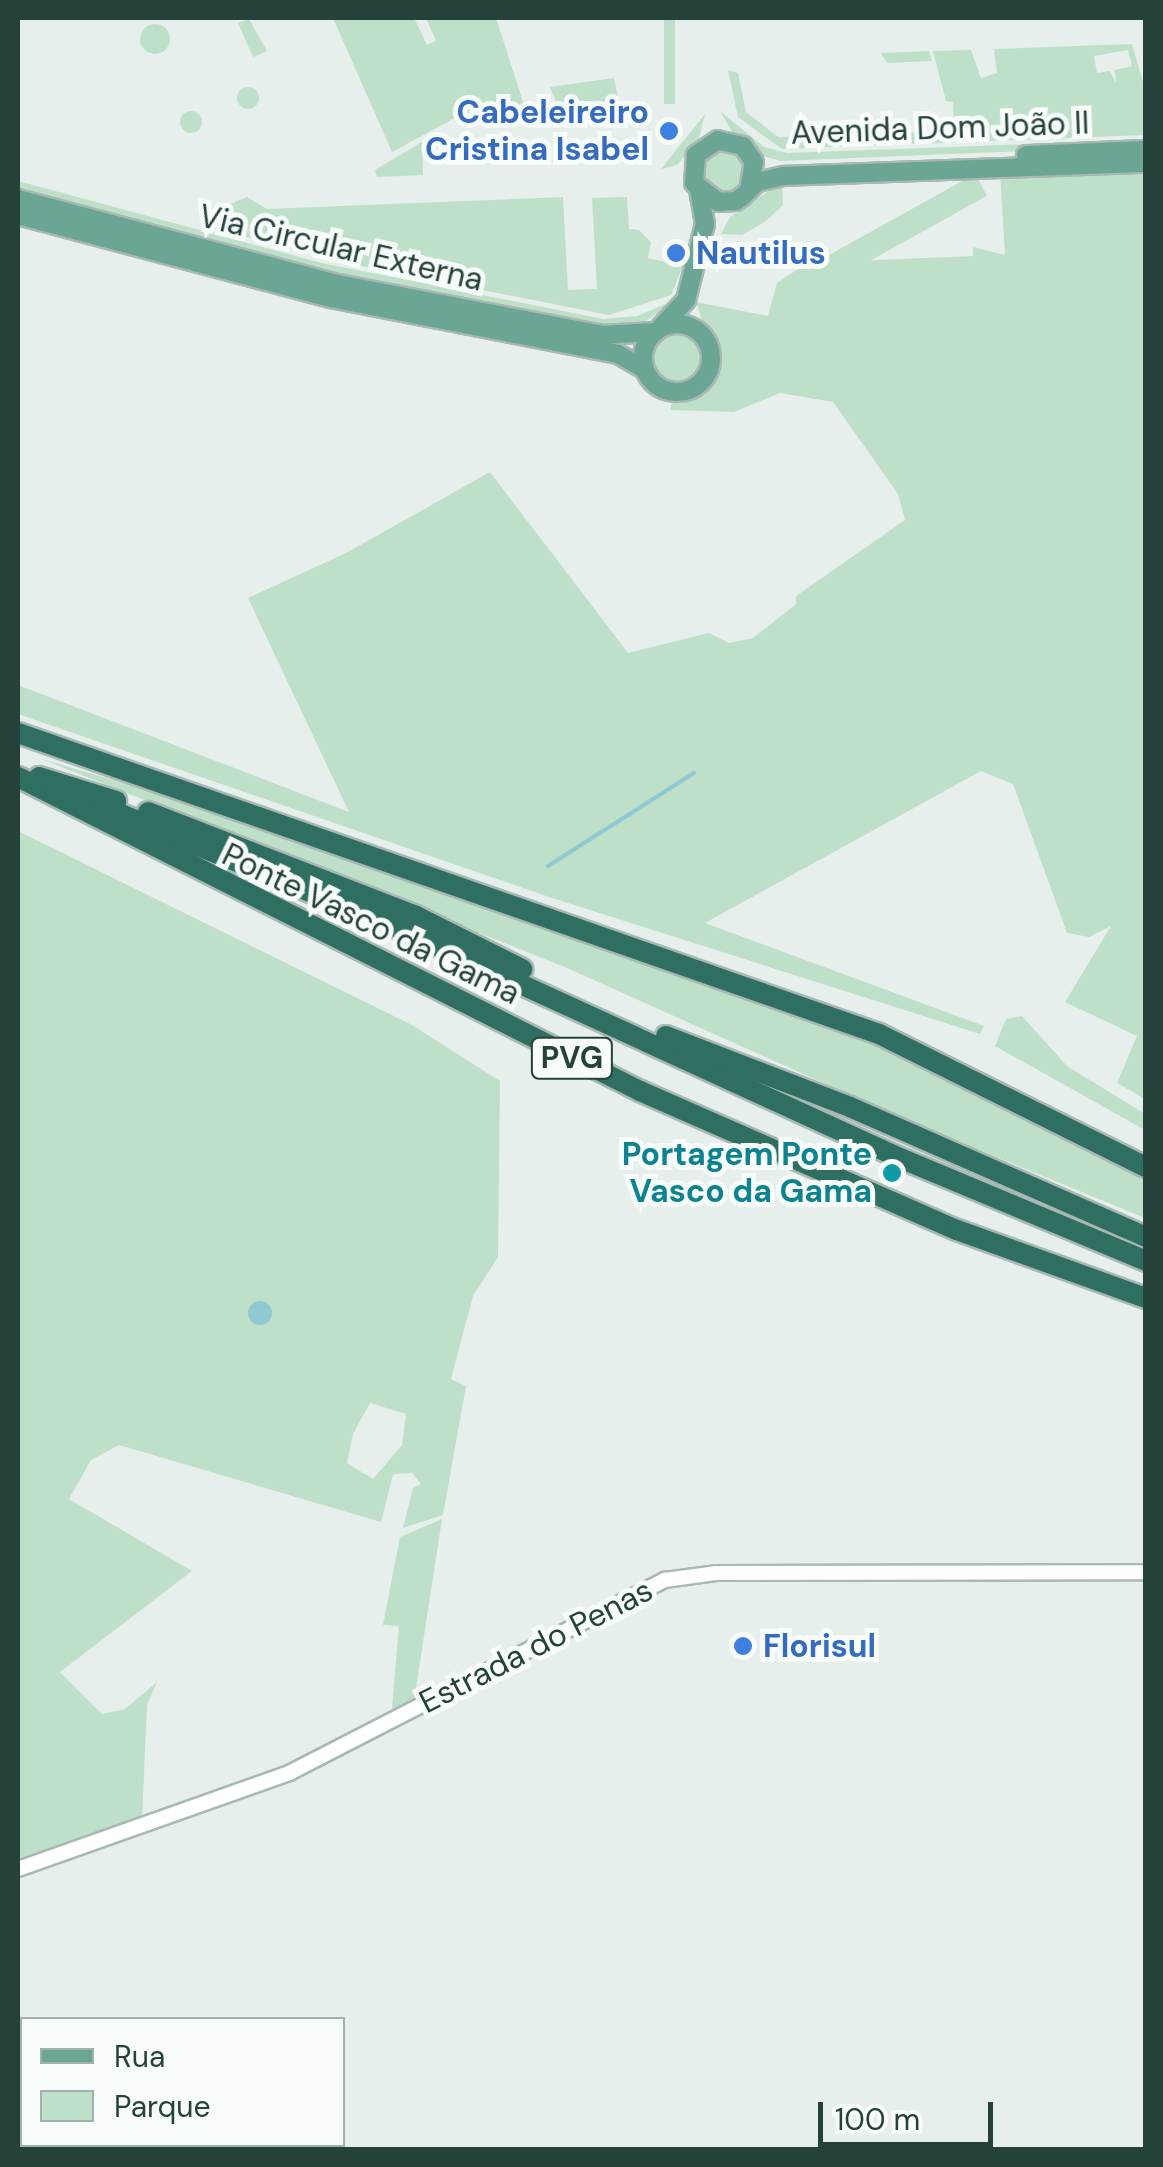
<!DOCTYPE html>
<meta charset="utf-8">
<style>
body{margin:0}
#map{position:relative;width:1163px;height:2167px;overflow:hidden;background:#e6efeb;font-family:"DM Sans",sans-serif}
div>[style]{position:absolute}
.green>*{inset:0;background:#bfe0c8;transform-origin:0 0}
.round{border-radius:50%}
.water>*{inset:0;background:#8ec9d4}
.stream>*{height:4px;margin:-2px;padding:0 2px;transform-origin:2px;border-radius:2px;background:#8ec9d4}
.roads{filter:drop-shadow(2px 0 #a8b8b2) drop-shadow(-2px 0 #a8b8b2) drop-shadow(0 2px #a8b8b2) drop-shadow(0 -2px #a8b8b2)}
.minor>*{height:14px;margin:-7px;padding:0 7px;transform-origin:7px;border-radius:7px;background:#fff}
.major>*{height:18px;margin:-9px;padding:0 9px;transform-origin:9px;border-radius:9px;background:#6aa596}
.major>.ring{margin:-9px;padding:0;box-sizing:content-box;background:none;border:18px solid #6aa596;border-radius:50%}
.highway>*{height:20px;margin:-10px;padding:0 10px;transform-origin:10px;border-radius:10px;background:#2f6f62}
.dots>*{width:28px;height:28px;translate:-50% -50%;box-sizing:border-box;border:5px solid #f7fbf9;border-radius:50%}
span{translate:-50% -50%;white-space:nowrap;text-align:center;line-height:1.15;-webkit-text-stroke:10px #f7fbf9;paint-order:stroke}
.shield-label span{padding:2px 8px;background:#f7fbf9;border:2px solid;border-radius:8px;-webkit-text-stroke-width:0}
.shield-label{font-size:30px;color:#24423a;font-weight:700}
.shop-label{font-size:32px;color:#366cbe;font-weight:700}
.right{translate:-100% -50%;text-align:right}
.left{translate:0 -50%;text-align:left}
.street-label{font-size:32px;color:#24423a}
.culture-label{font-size:32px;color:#0d838f;font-weight:700}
.frame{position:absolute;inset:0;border:20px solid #24423a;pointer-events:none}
.legend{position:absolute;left:20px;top:2017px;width:325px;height:130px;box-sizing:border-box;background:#f7fbf9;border:2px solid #a3b1ad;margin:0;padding:12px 18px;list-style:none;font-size:30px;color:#24423a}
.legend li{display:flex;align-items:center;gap:20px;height:50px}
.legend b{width:50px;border:2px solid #a3b1ad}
.scale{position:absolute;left:818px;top:2102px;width:175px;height:45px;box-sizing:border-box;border:5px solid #24423a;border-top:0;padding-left:12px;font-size:30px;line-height:35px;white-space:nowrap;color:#24423a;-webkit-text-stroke:8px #f7fbf9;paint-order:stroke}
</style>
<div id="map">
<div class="green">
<i style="clip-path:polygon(333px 18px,414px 18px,427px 45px,436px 41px,426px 18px,496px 18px,527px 114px,464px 113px,392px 152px)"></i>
<i style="left:664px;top:18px;width:11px;height:86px"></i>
<i style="clip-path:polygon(249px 19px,267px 51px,253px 57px,238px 23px)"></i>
<i class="round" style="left:140px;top:24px;width:30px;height:30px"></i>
<i style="clip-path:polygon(evenodd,1132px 44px,1145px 89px,1145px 135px,782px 149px,738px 117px,728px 70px,738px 73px,746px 112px,778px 137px,954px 131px,953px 102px,946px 101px,933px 51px,971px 50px,981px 78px,997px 73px,994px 49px,1132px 44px,1128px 50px,1132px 66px,1115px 70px,1116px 83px,1110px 71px,1097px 73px,1094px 56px,1128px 50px)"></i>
<i style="clip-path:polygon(929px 51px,932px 61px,887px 63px,881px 53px)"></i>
<i style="clip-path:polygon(614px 78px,619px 104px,558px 106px,550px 87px)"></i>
<i class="round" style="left:237px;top:87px;width:22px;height:22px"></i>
<i class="round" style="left:180px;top:111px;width:22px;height:22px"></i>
<i style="clip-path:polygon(720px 111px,764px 147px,787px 153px,1145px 140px,1145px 146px,781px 161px,763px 156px,732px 132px)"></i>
<i style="clip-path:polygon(705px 114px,698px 142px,677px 165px,661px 169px)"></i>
<i style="clip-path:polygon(422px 142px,423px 175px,377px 177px,375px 170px)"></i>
<i class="round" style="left:702px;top:150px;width:44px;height:44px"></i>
<i style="clip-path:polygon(1145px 166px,1145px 1099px,1117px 1083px,1137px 1036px,1065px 1002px,1111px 926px,1089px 937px,1067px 933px,1013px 784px,981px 771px,705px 923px,984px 1026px,980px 1034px,549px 897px,18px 714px,18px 685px,349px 812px,248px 598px,346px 553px,490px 472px,628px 653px,709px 633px,729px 643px,753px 638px,796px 604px,796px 596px,905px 520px,898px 494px,833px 402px,780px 393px,734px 412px,670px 410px,674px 392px,696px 387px,710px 370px,712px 351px,696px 302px,768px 316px,777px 283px,807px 263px,973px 256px,973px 247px,1005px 255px,1000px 173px)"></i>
<i style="left:975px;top:174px;width:25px;height:187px;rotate:61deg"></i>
<i style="clip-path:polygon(18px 181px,322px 263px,603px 319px,637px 316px,675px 300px,645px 322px,601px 328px,354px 280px,18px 190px)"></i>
<i style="clip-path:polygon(782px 182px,783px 205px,766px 221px,742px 235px,721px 234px,730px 217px)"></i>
<i style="clip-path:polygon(247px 197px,267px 209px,563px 197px,568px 290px,597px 289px,592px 198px,627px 197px,629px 229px,639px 230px,651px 242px,648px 258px,683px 266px,671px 295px,609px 315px,335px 261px,202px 225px,216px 210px)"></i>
<i class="round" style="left:650px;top:333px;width:50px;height:50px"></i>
<i style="clip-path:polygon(39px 758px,223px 813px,868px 1037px,1145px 1170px,1145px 1218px,899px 1117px,567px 968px)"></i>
<i style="clip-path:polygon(evenodd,18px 831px,412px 1025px,500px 1081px,498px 1257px,473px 1296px,451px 1379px,466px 1386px,443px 1515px,403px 1528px,413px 1488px,421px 1484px,412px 1473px,393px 1474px,381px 1522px,119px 1445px,91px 1460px,69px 1499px,192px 1571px,60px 1672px,102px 1714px,125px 1709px,157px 1682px,147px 1705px,142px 1821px,18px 1862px,18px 831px,370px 1403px,406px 1414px,402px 1445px,373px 1479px,347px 1463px,353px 1434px,370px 1403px)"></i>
<i style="clip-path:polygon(1022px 1016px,1067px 1066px,1145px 1114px,1145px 1130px,995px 1046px,1006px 1019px)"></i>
<i style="clip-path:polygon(442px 1519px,414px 1701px,392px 1709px,399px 1626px,383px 1625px,400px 1537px)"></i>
</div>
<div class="water">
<i class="round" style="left:248px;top:1301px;width:24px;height:24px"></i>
</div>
<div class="stream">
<i style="left:548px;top:866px;width:173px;rotate:-32.5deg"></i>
</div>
<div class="roads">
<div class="minor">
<i style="left:18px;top:1869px;width:288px;rotate:-19.5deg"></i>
<i style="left:289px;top:1773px;width:423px;rotate:-27.2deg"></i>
<i style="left:665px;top:1580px;width:51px;rotate:-7.8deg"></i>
<i style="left:716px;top:1573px;width:430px;rotate:-0.1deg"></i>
</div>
<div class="major">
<i style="left:1026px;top:155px;width:120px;rotate:-2.4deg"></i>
<i style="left:749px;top:190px;width:28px;rotate:-80deg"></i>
<i style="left:754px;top:162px;width:19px;rotate:-125deg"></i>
<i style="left:743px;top:146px;width:26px;rotate:-167deg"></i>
<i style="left:718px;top:140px;width:27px;rotate:146deg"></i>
<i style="left:696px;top:155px;width:28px;rotate:94deg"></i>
<i style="left:694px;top:183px;width:31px;rotate:38deg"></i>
<i style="left:718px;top:202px;width:18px;rotate:-3deg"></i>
<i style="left:736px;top:201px;width:9px;rotate:-36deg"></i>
<i style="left:743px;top:196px;width:20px;rotate:-45deg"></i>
<i style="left:757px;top:182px;width:28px;rotate:-13deg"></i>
<i style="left:784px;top:176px;width:362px;rotate:-2.1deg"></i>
<i style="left:18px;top:199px;width:326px;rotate:14.9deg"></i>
<i style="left:333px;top:283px;width:274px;rotate:10.9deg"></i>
<i style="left:602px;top:335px;width:52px;rotate:-3.3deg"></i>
<i style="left:18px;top:215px;width:323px;rotate:14.9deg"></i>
<i style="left:330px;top:298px;width:293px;rotate:11deg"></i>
<i style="left:618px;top:354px;width:30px;rotate:30deg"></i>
<i class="ring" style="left:643px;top:324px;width:50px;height:50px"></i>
<i style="left:661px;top:327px;width:37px;rotate:-47deg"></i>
<i style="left:686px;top:300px;width:78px;rotate:-76deg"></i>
<i style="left:705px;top:224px;width:34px;rotate:-100deg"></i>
</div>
<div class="highway">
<i style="left:18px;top:733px;width:912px;rotate:19.27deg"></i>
<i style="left:879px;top:1034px;width:298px;rotate:26.5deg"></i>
<i style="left:18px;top:777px;width:697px;rotate:26.79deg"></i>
<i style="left:640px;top:1091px;width:346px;rotate:23.7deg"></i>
<i style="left:957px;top:1230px;width:201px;rotate:19.8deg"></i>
<i style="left:39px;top:777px;width:81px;rotate:17.3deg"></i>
<i style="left:99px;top:805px;width:326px;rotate:22.4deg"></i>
<i style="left:400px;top:929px;width:550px;rotate:24.61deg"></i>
<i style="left:900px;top:1158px;width:267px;rotate:22.7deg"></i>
<i style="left:148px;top:812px;width:287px;rotate:21.2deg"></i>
<i style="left:416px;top:916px;width:119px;rotate:26.6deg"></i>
<i style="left:666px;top:1036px;width:197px;rotate:21.1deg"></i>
<i style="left:850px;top:1107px;width:323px;rotate:23.7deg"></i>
</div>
</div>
<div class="dots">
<i style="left:669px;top:131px;background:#3f7fe0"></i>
<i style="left:676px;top:253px;background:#3f7fe0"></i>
<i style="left:892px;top:1173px;background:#0f9aa8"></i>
<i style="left:743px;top:1646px;background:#3f7fe0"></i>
</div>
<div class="shield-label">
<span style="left:572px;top:1058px">PVG</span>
</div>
<div class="shop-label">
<span class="right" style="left:649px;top:131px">Cabeleireiro<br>Cristina Isabel</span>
<span class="left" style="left:696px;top:253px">Nautilus</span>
<span class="left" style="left:763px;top:1646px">Florisul</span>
</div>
<div class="street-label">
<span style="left:940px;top:128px;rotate:-2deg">Avenida Dom João II</span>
<span style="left:341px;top:248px;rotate:13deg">Via Circular Externa</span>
<span style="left:371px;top:924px;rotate:26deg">Ponte Vasco da Gama</span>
<span style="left:536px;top:1646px;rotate:-27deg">Estrada do Penas</span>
</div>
<div class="culture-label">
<span class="right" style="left:872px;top:1173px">Portagem Ponte<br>Vasco da Gama</span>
</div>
<div class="frame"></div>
<ul class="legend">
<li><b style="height:12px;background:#6aa596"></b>Rua</li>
<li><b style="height:28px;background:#bfe0c8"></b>Parque</li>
</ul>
<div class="scale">100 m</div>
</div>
